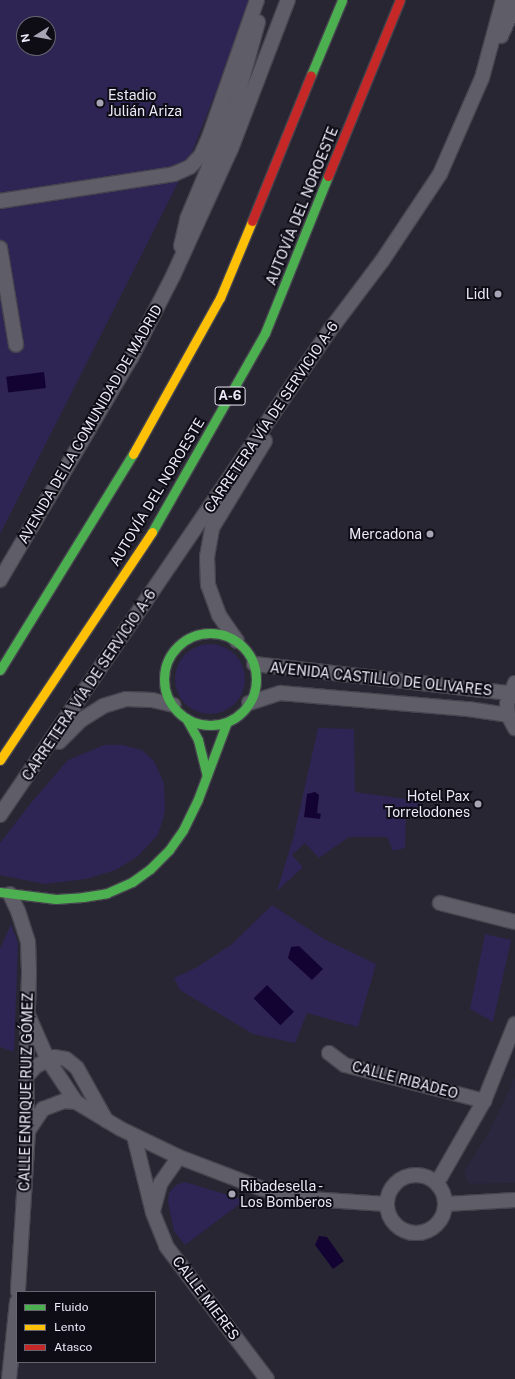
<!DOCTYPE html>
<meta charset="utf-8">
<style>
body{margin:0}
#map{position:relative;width:515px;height:1379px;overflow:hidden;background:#282632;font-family:"Public Sans",sans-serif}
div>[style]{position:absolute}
.built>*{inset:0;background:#2a273e}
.green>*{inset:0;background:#2f2554}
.round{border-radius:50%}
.water>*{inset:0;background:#130333;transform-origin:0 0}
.roads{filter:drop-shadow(1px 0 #46444e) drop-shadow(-1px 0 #46444e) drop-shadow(0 1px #46444e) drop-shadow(0 -1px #46444e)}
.street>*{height:14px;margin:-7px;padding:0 7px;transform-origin:7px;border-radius:7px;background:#5f5d67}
.street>.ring{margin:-7px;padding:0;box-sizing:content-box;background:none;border:14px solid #5f5d67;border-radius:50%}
.fast>*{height:9px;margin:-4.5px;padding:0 4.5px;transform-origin:4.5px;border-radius:4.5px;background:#4caf50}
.fast>.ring{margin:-4.5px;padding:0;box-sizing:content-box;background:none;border:9px solid #4caf50;border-radius:50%}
.slow>*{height:9px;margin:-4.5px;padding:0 4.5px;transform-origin:4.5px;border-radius:4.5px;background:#ffc107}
.jam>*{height:9px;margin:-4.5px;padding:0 4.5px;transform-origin:4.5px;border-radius:4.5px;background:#c62828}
.dots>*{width:11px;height:11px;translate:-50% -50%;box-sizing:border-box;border:2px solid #0e0d16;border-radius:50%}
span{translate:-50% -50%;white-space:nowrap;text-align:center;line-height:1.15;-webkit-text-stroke:4px #0e0d16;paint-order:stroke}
.shield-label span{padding:1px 3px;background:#0e0d16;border:1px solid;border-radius:3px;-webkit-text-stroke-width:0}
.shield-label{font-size:13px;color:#eceaf8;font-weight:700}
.poi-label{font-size:14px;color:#eceaf8}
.left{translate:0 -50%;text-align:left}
.right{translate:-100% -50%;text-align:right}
.street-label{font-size:14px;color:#eceaf8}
.legend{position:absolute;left:16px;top:1291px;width:140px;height:72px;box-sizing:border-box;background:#0e0d16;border:1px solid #676570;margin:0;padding:5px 7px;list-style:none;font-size:12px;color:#eceaf8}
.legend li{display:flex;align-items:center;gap:8px;height:20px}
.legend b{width:20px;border:1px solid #676570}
.north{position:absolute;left:16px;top:16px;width:40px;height:40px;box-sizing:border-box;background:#0e0d16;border:1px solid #676570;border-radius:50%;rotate:259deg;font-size:11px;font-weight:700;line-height:16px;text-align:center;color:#eceaf8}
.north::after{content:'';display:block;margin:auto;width:14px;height:18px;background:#a7a5b3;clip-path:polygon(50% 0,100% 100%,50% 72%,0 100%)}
</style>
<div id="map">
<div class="built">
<i style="clip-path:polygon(515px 1077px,515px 1183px,469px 1184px,464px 1175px,465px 1170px,487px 1136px)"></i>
</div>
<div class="green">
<i style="clip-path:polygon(evenodd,0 0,252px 0,187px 165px,0 534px,0 0,24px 24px,48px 24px,48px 48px,24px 48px,24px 24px)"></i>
<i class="round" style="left:175px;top:644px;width:70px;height:70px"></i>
<i style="clip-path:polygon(318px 728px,354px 729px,355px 792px,420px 801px,418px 815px,406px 814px,405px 848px,393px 851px,387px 837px,349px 837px,319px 858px,305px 843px,292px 855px,303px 867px,277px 891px,294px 835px)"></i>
<i style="clip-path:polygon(104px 745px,123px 745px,142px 750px,154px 761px,164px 783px,165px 812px,158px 835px,138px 856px,116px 870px,86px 879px,45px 884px,0 875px,0 843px,30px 804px,68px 760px)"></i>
<i style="clip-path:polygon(272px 905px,324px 939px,376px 964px,358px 1027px,307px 1013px,295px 1043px,253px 1034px,180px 990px,174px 978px,197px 967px,231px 945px)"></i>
<i style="clip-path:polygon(11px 924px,18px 943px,14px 1052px,0 1047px,0 949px)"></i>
<i style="clip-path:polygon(485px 934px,511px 940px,493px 1022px,470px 1009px)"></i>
<i style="clip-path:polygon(185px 1182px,245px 1200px,185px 1245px,174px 1231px,168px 1202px,169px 1193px,176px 1185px)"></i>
</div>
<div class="water">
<i style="left:44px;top:372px;width:16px;height:38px;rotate:83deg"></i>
<i style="clip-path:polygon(315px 792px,319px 795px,317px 813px,321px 814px,320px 819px,304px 817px,307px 794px)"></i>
<i style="clip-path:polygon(299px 946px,323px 969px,312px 980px,288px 958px,291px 947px)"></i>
<i style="left:267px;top:985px;width:38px;height:19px;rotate:45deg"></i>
<i style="clip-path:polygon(319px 1236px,327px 1237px,344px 1261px,333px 1269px,315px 1245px)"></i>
</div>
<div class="roads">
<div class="street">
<i style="left:501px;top:36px;width:35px;rotate:-66deg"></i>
<i style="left:0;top:201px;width:176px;rotate:-8.8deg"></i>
<i style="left:174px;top:174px;width:17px;rotate:-24deg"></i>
<i style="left:190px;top:167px;width:16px;rotate:-47deg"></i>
<i style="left:201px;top:155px;width:20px;rotate:-66deg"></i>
<i style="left:209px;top:137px;width:145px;rotate:-70.7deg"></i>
<i style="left:181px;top:246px;width:28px;rotate:-77deg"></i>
<i style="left:187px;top:219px;width:127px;rotate:-67.3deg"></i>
<i style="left:236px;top:102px;width:83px;rotate:-74.6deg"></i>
<i style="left:0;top:248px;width:98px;rotate:80.6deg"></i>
<i style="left:0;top:580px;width:258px;rotate:-59.5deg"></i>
<i style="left:131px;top:358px;width:92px;rotate:-62.9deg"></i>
<i style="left:173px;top:276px;width:140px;rotate:-65.5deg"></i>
<i style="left:231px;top:149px;width:160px;rotate:-69.1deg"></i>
<i style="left:237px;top:641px;width:32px;rotate:-125deg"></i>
<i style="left:219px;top:615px;width:32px;rotate:-110deg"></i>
<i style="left:208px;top:585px;width:28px;rotate:-92deg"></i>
<i style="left:207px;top:557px;width:29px;rotate:-80deg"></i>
<i style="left:212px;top:528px;width:102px;rotate:-58.7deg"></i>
<i style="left:254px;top:664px;width:257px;rotate:6.5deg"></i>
<i style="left:515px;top:683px;width:22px;rotate:111deg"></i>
<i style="left:507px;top:704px;width:11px;rotate:85deg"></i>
<i style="left:508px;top:715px;width:15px;rotate:62deg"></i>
<i style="left:249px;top:703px;width:33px;rotate:-18deg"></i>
<i style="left:280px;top:693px;width:189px;rotate:4.9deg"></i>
<i style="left:468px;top:709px;width:40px;rotate:8.5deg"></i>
<i style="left:59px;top:742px;width:31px;rotate:-45deg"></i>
<i style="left:81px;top:720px;width:26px;rotate:-32deg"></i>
<i style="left:103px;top:706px;width:24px;rotate:-17deg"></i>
<i style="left:126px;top:699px;width:26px;rotate:2deg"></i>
<i style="left:152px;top:700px;width:22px;rotate:13deg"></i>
<i style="left:0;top:815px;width:587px;rotate:-55.77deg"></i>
<i style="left:330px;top:330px;width:86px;rotate:-53deg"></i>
<i style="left:382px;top:261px;width:105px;rotate:-56.3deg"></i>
<i style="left:440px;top:174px;width:105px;rotate:-66.4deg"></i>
<i style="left:482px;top:78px;width:81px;rotate:-74.9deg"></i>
<i style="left:10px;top:894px;width:19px;rotate:65deg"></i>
<i style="left:18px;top:911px;width:33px;rotate:72deg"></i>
<i style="left:28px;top:942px;width:32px;rotate:88deg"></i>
<i style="left:29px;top:974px;width:103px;rotate:91.7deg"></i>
<i style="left:26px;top:1077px;width:54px;rotate:87.9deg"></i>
<i style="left:28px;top:1131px;width:161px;rotate:93.6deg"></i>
<i style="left:440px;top:903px;width:77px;rotate:14.2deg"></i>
<i style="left:29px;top:1017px;width:47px;rotate:66.2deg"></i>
<i style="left:48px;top:1060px;width:50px;rotate:56.3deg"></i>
<i style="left:76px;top:1102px;width:52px;rotate:31deg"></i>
<i style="left:121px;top:1129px;width:64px;rotate:25.8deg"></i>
<i style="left:179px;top:1157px;width:90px;rotate:20.9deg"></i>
<i style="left:263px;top:1189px;width:48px;rotate:12deg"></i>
<i style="left:310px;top:1199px;width:76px;rotate:3.8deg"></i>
<i style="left:329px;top:1053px;width:20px;rotate:37deg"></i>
<i style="left:345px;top:1065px;width:144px;rotate:14.5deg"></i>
<i style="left:26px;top:1077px;width:15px;rotate:-48deg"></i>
<i style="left:36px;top:1066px;width:20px;rotate:-27deg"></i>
<i style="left:54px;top:1057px;width:12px;rotate:9deg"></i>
<i style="left:66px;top:1059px;width:14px;rotate:39deg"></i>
<i style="left:77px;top:1068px;width:60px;rotate:60.9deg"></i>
<i style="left:28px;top:1131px;width:27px;rotate:-56deg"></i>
<i style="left:43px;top:1109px;width:22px;rotate:-21deg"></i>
<i style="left:64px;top:1101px;width:12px;rotate:5deg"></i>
<i style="left:134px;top:1136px;width:79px;rotate:76.1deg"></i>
<i style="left:153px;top:1213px;width:35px;rotate:68deg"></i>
<i style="left:166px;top:1246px;width:167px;rotate:52.8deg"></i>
<i class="ring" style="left:387px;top:1175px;width:44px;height:44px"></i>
<i style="left:437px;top:1183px;width:95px;rotate:-60.2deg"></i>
<i style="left:484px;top:1101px;width:83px;rotate:-68.1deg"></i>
<i style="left:446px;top:1204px;width:69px;rotate:-3.3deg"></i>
<i style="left:153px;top:1211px;width:28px;rotate:-75deg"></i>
<i style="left:160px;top:1184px;width:33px;rotate:-55deg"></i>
<i style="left:9px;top:1379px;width:78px;rotate:-84.1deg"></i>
</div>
<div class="fast">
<i style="left:311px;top:75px;width:81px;rotate:-67.5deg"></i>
<i style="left:152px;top:532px;width:229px;rotate:-60.4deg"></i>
<i style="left:265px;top:333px;width:169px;rotate:-68.1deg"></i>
<i class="ring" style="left:164px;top:633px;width:83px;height:83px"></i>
<i style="left:0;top:670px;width:254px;rotate:-58.4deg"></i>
<i style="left:186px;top:718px;width:25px;rotate:61deg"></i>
<i style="left:198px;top:740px;width:36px;rotate:76deg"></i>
<i style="left:0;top:892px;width:56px;rotate:7.1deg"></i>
<i style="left:56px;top:899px;width:27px;rotate:-4deg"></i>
<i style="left:83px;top:897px;width:24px;rotate:-9deg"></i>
<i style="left:107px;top:893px;width:27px;rotate:-24deg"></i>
<i style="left:132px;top:882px;width:22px;rotate:-36deg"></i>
<i style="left:150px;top:869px;width:27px;rotate:-45deg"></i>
<i style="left:169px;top:850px;width:24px;rotate:-55deg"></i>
<i style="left:183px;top:830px;width:34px;rotate:-64deg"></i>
<i style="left:198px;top:799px;width:82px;rotate:-69.4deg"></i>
</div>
<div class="slow">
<i style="left:133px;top:454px;width:179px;rotate:-60.9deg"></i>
<i style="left:220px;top:298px;width:83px;rotate:-67.4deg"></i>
<i style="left:0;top:760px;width:274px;rotate:-56.3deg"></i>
</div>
<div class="jam">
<i style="left:328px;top:176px;width:190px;rotate:-67.8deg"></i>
<i style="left:252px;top:221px;width:157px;rotate:-68deg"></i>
</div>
</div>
<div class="dots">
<i style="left:100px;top:103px;background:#a7a5b3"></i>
<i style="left:498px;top:294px;background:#a7a5b3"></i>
<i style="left:430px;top:534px;background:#a7a5b3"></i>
<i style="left:478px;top:804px;background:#a7a5b3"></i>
<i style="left:232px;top:1194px;background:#a7a5b3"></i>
</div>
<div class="shield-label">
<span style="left:230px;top:396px">A-6</span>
</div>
<div class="poi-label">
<span class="left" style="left:108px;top:103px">Estadio<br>Julián Ariza</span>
<span class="right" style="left:490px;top:294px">Lidl</span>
<span class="right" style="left:422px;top:534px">Mercadona</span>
<span class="right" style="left:470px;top:804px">Hotel Pax<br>Torrelodones</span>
<span class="left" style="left:240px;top:1194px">Ribadesella -<br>Los Bomberos</span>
</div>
<div class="street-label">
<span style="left:302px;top:206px;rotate:-68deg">AUTOVÍA DEL NOROESTE</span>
<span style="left:271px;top:417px;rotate:-56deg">CARRETERA VÍA DE SERVICIO A-6</span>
<span style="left:90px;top:424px;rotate:-60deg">AVENIDA DE LA COMUNIDAD DE MADRID</span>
<span style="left:157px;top:492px;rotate:-59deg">AUTOVÍA DEL NOROESTE</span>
<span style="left:381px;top:679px;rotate:6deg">AVENIDA CASTILLO DE OLIVARES</span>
<span style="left:89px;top:685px;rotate:-56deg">CARRETERA VÍA DE SERVICIO A-6</span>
<span style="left:405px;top:1080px;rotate:15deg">CALLE RIBADEO</span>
<span style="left:26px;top:1092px;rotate:-89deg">CALLE ENRIQUE RUIZ GÓMEZ</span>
<span style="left:206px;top:1298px;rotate:53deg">CALLE MIERES</span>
</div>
<ul class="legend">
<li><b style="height:5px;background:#4caf50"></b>Fluido</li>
<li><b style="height:5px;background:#ffc107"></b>Lento</li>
<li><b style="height:5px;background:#c62828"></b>Atasco</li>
</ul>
<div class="north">N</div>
</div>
